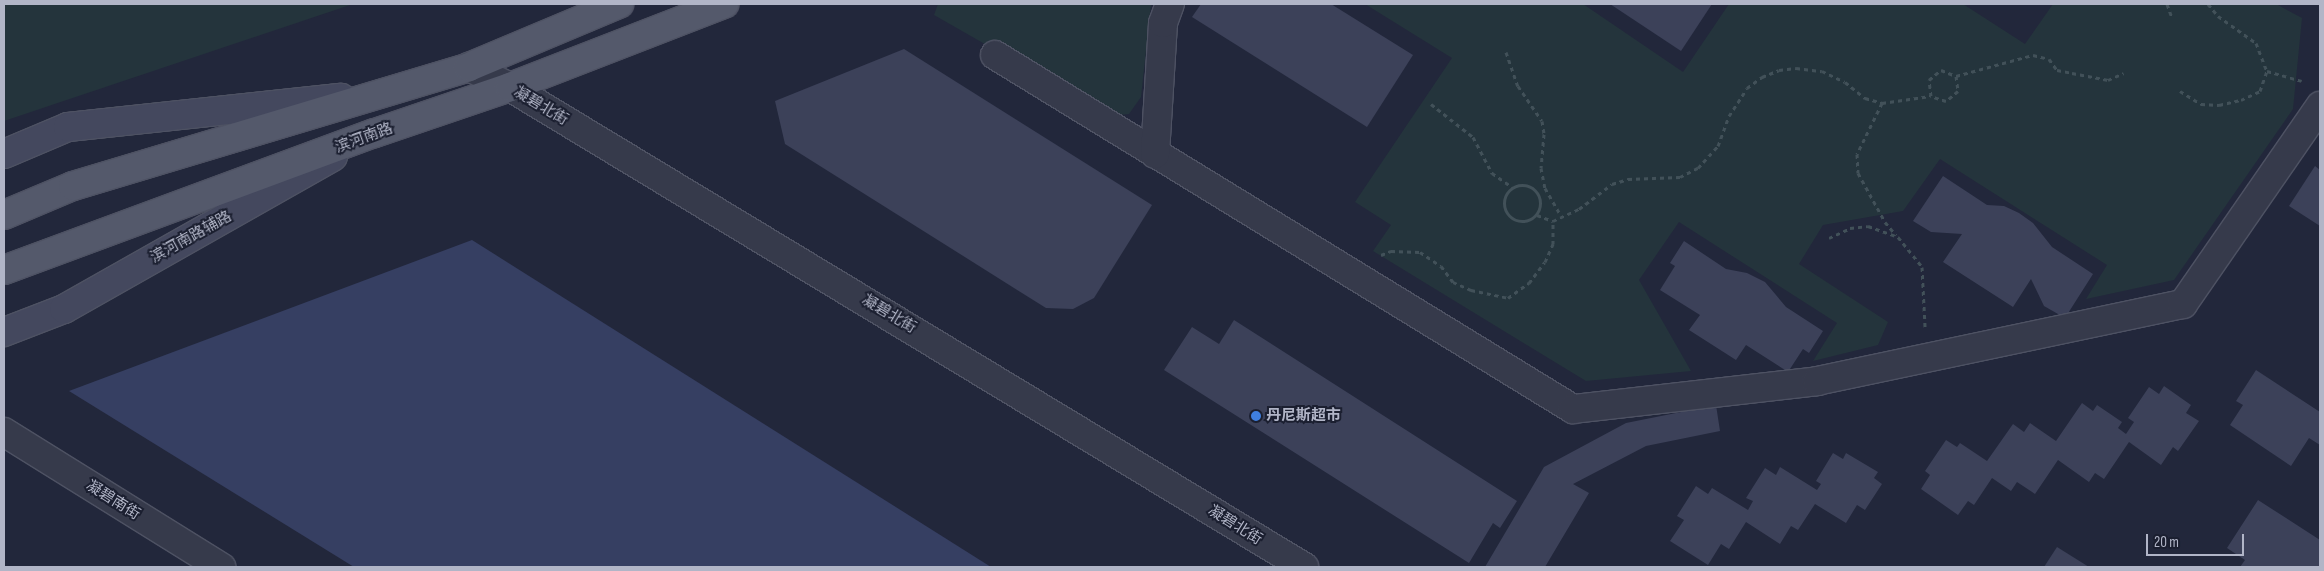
<!DOCTYPE html>
<meta charset="utf-8">
<style>
body{margin:0}
#map{position:relative;width:2324px;height:571px;overflow:hidden;background:#22273b;font-family:"Sofia Sans Condensed","Noto Sans SC",sans-serif}
div>[style]{position:absolute}
.green>*{inset:0;background:#24343c}
.water>*{inset:0;background:#363f62}
.building>*{inset:0;background:#3c4159}
.path>*{height:3px;margin-top:-1.5px;transform-origin:0;background:repeating-linear-gradient(90deg,#425159 0 4px,transparent 0 8px)}
.path>.ring{margin:-1.5px;padding:0;box-sizing:content-box;background:none;border:3px solid #425159;border-radius:50%}
.roads{filter:drop-shadow(1px 0 #4e5263) drop-shadow(-1px 0 #4e5263) drop-shadow(0 1px #4e5263) drop-shadow(0 -1px #4e5263)}
.street>*{height:28px;margin:-14px;padding:0 14px;transform-origin:14px;border-radius:14px;background:#363a4b}
.secondary>*{height:28px;margin:-14px;padding:0 14px;transform-origin:14px;border-radius:14px;background:#44485e}
.primary>*{height:28px;margin:-14px;padding:0 14px;transform-origin:14px;border-radius:14px;background:#54596b}
.dots>*{width:14px;height:14px;translate:-50% -50%;box-sizing:border-box;border:2px solid #1b1f30;border-radius:50%}
span{translate:-50% -50%;white-space:nowrap;text-align:center;line-height:1.15;-webkit-text-stroke:4px #1b1f30;paint-order:stroke}
.street-label{font-size:15px;color:#b1b5c7}
.poi-label{font-size:15px;color:#b1b5c7;font-weight:700}
.left{translate:0 -50%;text-align:left}
.frame{position:absolute;inset:0;border:5px solid #b1b5c7;pointer-events:none}
.scale{position:absolute;left:2146px;top:534px;width:98px;height:22px;box-sizing:border-box;border:2px solid #b1b5c7;border-top:0;padding-left:6px;font-size:15px;line-height:18px;white-space:nowrap;color:#b1b5c7;-webkit-text-stroke:4px #1b1f30;paint-order:stroke}
</style>
<div id="map">
<div class="green">
<i style="clip-path:polygon(4px 4px,353px 4px,4px 121px)"></i>
<i style="clip-path:polygon(938px 4px,1151px 4px,1141px 97px,1129px 114px,1111px 116px,934px 15px)"></i>
<i style="clip-path:polygon(1365px 4px,1583px 4px,1683px 72px,1729px 4px,1963px 4px,2025px 44px,2053px 4px,2276px 4px,2302px 18px,2293px 109px,2174px 280px,2086px 299px,2107px 265px,1940px 159px,1903px 211px,1823px 225px,1799px 264px,1888px 322px,1878px 345px,1813px 361px,1837px 323px,1679px 222px,1639px 280px,1691px 371px,1586px 381px,1373px 251px,1391px 225px,1355px 202px,1452px 58px)"></i>
</div>
<div class="water">
<i style="clip-path:polygon(472px 240px,991px 567px,354px 567px,69px 391px)"></i>
</div>
<div class="building">
<i style="clip-path:polygon(1201px 4px,1331px 4px,1413px 55px,1367px 127px,1192px 17px)"></i>
<i style="clip-path:polygon(1610px 4px,1712px 4px,1681px 51px)"></i>
<i style="clip-path:polygon(904px 49px,1152px 205px,1094px 298px,1073px 309px,1046px 308px,785px 144px,775px 101px)"></i>
<i style="clip-path:polygon(2315px 166px,2320px 170px,2320px 226px,2289px 206px)"></i>
<i style="clip-path:polygon(1943px 176px,1987px 205px,2004px 206px,2019px 213px,2033px 223px,2052px 247px,2093px 274px,2065px 318px,2044px 306px,2031px 279px,2013px 307px,1943px 262px,1962px 234px,1931px 232px,1913px 221px)"></i>
<i style="clip-path:polygon(1684px 241px,1726px 269px,1747px 273px,1765px 282px,1786px 307px,1823px 331px,1809px 353px,1803px 349px,1788px 372px,1746px 345px,1736px 360px,1689px 330px,1700px 315px,1660px 290px,1675px 266px,1670px 263px)"></i>
<i style="clip-path:polygon(1234px 320px,1517px 501px,1500px 528px,1493px 523px,1469px 563px,1164px 370px,1192px 327px,1219px 344px)"></i>
<i style="clip-path:polygon(2256px 370px,2320px 412px,2320px 445px,2309px 438px,2291px 466px,2230px 425px,2243px 405px,2236px 401px)"></i>
<i style="clip-path:polygon(2164px 386px,2191px 405px,2186px 413px,2199px 421px,2178px 451px,2173px 447px,2161px 465px,2129px 442px,2104px 479px,2095px 473px,2089px 482px,2058px 460px,2035px 494px,2017px 482px,2011px 491px,1992px 478px,1974px 505px,1968px 501px,1958px 515px,1921px 489px,1930px 475px,1925px 471px,1946px 440px,1957px 447px,1960px 443px,1987px 461px,2013px 424px,2024px 432px,2030px 423px,2056px 441px,2082px 403px,2093px 411px,2097px 405px,2122px 422px,2118px 428px,2126px 434px,2134px 422px,2128px 418px,2149px 387px,2159px 394px)"></i>
<i style="clip-path:polygon(1716px 405px,1720px 431px,1646px 446px,1573px 484px,1589px 493px,1545px 567px,1485px 567px,1544px 467px,1626px 423px)"></i>
<i style="clip-path:polygon(1833px 453px,1843px 459px,1846px 453px,1878px 472px,1874px 478px,1882px 484px,1865px 510px,1857px 505px,1846px 523px,1815px 504px,1798px 530px,1791px 526px,1780px 544px,1746px 522px,1729px 549px,1721px 544px,1708px 565px,1670px 541px,1684px 520px,1677px 516px,1696px 486px,1708px 494px,1712px 488px,1748px 510px,1753px 501px,1746px 498px,1765px 468px,1776px 475px,1780px 467px,1817px 490px,1821px 484px,1816px 481px)"></i>
<i style="clip-path:polygon(2258px 500px,2320px 540px,2320px 567px,2240px 567px,2245px 560px,2227px 548px)"></i>
<i style="clip-path:polygon(2057px 547px,2089px 567px,2044px 567px)"></i>
</div>
<div class="path">
<i style="left:2167px;top:4px;width:15px;rotate:70deg"></i>
<i style="left:2208px;top:4px;width:16px;rotate:50deg"></i>
<i style="left:2218px;top:16px;width:47px;rotate:35.4deg"></i>
<i style="left:2256px;top:43px;width:30px;rotate:69deg"></i>
<i style="left:2267px;top:71px;width:36px;rotate:16deg"></i>
<i style="left:1506px;top:52px;width:36px;rotate:71deg"></i>
<i style="left:1518px;top:86px;width:42px;rotate:55.6deg"></i>
<i style="left:1542px;top:121px;width:13px;rotate:81deg"></i>
<i style="left:1544px;top:134px;width:34px;rotate:95deg"></i>
<i style="left:1541px;top:168px;width:20px;rotate:79deg"></i>
<i style="left:1545px;top:188px;width:34px;rotate:60deg"></i>
<i style="left:1956px;top:76px;width:15px;rotate:82deg"></i>
<i style="left:1958px;top:91px;width:16px;rotate:140deg"></i>
<i style="left:1946px;top:101px;width:16px;rotate:-162deg"></i>
<i style="left:1931px;top:96px;width:16px;rotate:-97deg"></i>
<i style="left:1929px;top:80px;width:16px;rotate:-40deg"></i>
<i style="left:1941px;top:70px;width:16px;rotate:22deg"></i>
<i style="left:1956px;top:76px;width:80px;rotate:-15.3deg"></i>
<i style="left:2033px;top:55px;width:16px;rotate:14deg"></i>
<i style="left:2049px;top:59px;width:14px;rotate:54deg"></i>
<i style="left:2057px;top:70px;width:15px;rotate:11deg"></i>
<i style="left:2072px;top:73px;width:37px;rotate:11deg"></i>
<i style="left:2108px;top:80px;width:17px;rotate:-24deg"></i>
<i style="left:2180px;top:91px;width:25px;rotate:32deg"></i>
<i style="left:2201px;top:104px;width:18px;rotate:3deg"></i>
<i style="left:2219px;top:105px;width:23px;rotate:-13deg"></i>
<i style="left:2241px;top:100px;width:21px;rotate:-25deg"></i>
<i style="left:2260px;top:91px;width:21px;rotate:-71deg"></i>
<i style="left:1882px;top:103px;width:57px;rotate:116.1deg"></i>
<i style="left:1857px;top:154px;width:19px;rotate:87deg"></i>
<i style="left:1858px;top:173px;width:56px;rotate:61.1deg"></i>
<i style="left:1885px;top:222px;width:17px;rotate:50deg"></i>
<i style="left:1431px;top:104px;width:53px;rotate:38.2deg"></i>
<i style="left:1473px;top:137px;width:41px;rotate:62.2deg"></i>
<i style="left:1492px;top:173px;width:24px;rotate:35deg"></i>
<i class="ring" style="left:1504px;top:185px;width:33px;height:33px"></i>
<i style="left:1537px;top:215px;width:17px;rotate:21deg"></i>
<i style="left:1553px;top:221px;width:29px;rotate:-25deg"></i>
<i style="left:1579px;top:209px;width:41px;rotate:-37.1deg"></i>
<i style="left:1612px;top:184px;width:17px;rotate:-17deg"></i>
<i style="left:1628px;top:179px;width:52px;rotate:-2.2deg"></i>
<i style="left:1680px;top:177px;width:20px;rotate:-27deg"></i>
<i style="left:1698px;top:168px;width:30px;rotate:-48deg"></i>
<i style="left:1718px;top:146px;width:32px;rotate:-70deg"></i>
<i style="left:1729px;top:116px;width:33px;rotate:-57deg"></i>
<i style="left:1747px;top:88px;width:19px;rotate:-36deg"></i>
<i style="left:1762px;top:77px;width:18px;rotate:-22deg"></i>
<i style="left:1779px;top:70px;width:17px;rotate:-7deg"></i>
<i style="left:1796px;top:68px;width:26px;rotate:7deg"></i>
<i style="left:1822px;top:71px;width:25px;rotate:26deg"></i>
<i style="left:1845px;top:82px;width:26px;rotate:39deg"></i>
<i style="left:1865px;top:98px;width:18px;rotate:16deg"></i>
<i style="left:1882px;top:103px;width:49px;rotate:-8.1deg"></i>
<i style="left:1829px;top:238px;width:23px;rotate:-25deg"></i>
<i style="left:1850px;top:228px;width:18px;rotate:-6deg"></i>
<i style="left:1868px;top:226px;width:32px;rotate:20deg"></i>
<i style="left:1898px;top:237px;width:38px;rotate:51deg"></i>
<i style="left:1922px;top:267px;width:60px;rotate:87.1deg"></i>
<i style="left:1381px;top:255px;width:11px;rotate:-22deg"></i>
<i style="left:1391px;top:251px;width:29px;rotate:2deg"></i>
<i style="left:1420px;top:252px;width:25px;rotate:34deg"></i>
<i style="left:1441px;top:266px;width:20px;rotate:53deg"></i>
<i style="left:1453px;top:282px;width:20px;rotate:24deg"></i>
<i style="left:1471px;top:290px;width:38px;rotate:12deg"></i>
<i style="left:1508px;top:298px;width:26px;rotate:-36deg"></i>
<i style="left:1529px;top:283px;width:26px;rotate:-53deg"></i>
<i style="left:1545px;top:262px;width:20px;rotate:-66deg"></i>
<i style="left:1553px;top:244px;width:23px;rotate:-90deg"></i>
</div>
<div class="roads">
<div class="street">
<i style="left:995px;top:55px;width:678px;rotate:31.49deg"></i>
<i style="left:1573px;top:409px;width:246px;rotate:-6.5deg"></i>
<i style="left:1817px;top:381px;width:374px;rotate:-11.9deg"></i>
<i style="left:2183px;top:304px;width:241px;rotate:-55.3deg"></i>
<i style="left:469px;top:67px;width:46px;rotate:26deg"></i>
<i style="left:510px;top:87px;width:928px;rotate:31.15deg"></i>
<i style="left:1155px;top:154px;width:131px;rotate:-86.5deg"></i>
<i style="left:1163px;top:23px;width:20px;rotate:-70deg"></i>
<i style="left:4px;top:432px;width:256px;rotate:31.9deg"></i>
</div>
<div class="secondary">
<i style="left:4px;top:154px;width:69px;rotate:-22.9deg"></i>
<i style="left:68px;top:127px;width:275px;rotate:-6.1deg"></i>
<i style="left:4px;top:332px;width:64px;rotate:-21deg"></i>
<i style="left:64px;top:309px;width:309px;rotate:-29.5deg"></i>
</div>
<div class="primary">
<i style="left:4px;top:215px;width:75px;rotate:-22.8deg"></i>
<i style="left:73px;top:186px;width:413px;rotate:-16.7deg"></i>
<i style="left:469px;top:67px;width:163px;rotate:-22.8deg"></i>
<i style="left:4px;top:270px;width:395px;rotate:-20.3deg"></i>
<i style="left:375px;top:133px;width:143px;rotate:-18.8deg"></i>
<i style="left:510px;top:87px;width:230px;rotate:-21.2deg"></i>
</div>
</div>
<div class="dots">
<i style="left:1256px;top:416px;background:#3f7fe0"></i>
</div>
<div class="street-label">
<span style="left:541px;top:106px;rotate:31deg">凝碧北街</span>
<span style="left:364px;top:138px;rotate:-20deg">滨河南路</span>
<span style="left:191px;top:237px;rotate:-29deg">滨河南路辅路</span>
<span style="left:889px;top:314px;rotate:31deg">凝碧北街</span>
<span style="left:113px;top:500px;rotate:32deg">凝碧南街</span>
<span style="left:1235px;top:525px;rotate:32deg">凝碧北街</span>
</div>
<div class="poi-label">
<span class="left" style="left:1266px;top:416px">丹尼斯超市</span>
</div>
<div class="frame"></div>
<div class="scale">20 m</div>
</div>
